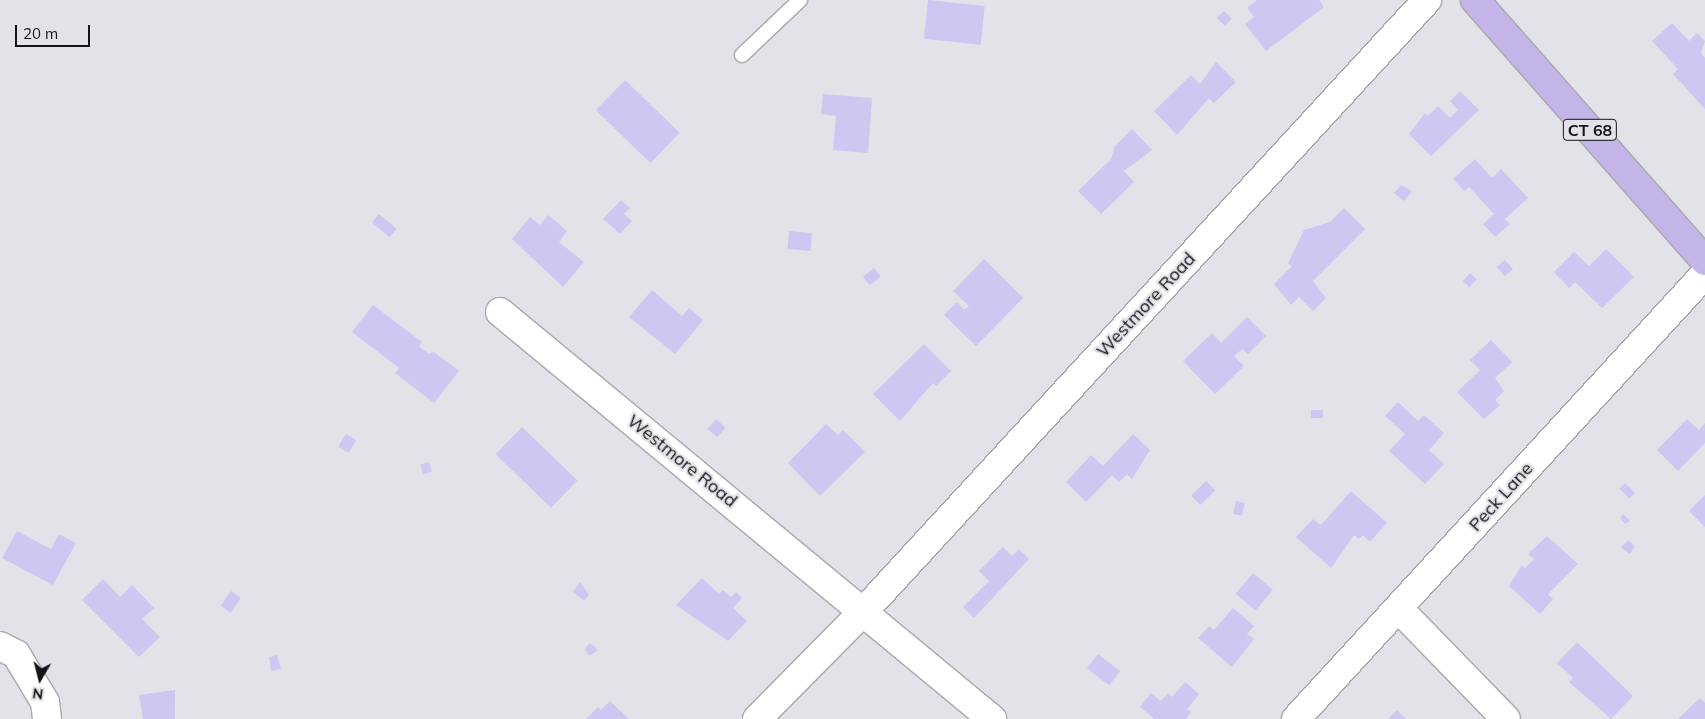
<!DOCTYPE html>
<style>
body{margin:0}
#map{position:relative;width:1705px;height:719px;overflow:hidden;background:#e3e2e9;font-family:Mulish,sans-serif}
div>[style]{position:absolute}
.building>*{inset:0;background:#cfc6f1;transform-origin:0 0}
.roads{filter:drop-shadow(1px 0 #a9a8ae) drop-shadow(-1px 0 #a9a8ae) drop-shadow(0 1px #a9a8ae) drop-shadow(0 -1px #a9a8ae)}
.service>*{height:14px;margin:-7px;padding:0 7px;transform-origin:7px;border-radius:7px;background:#fff}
.minor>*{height:28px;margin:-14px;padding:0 14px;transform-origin:14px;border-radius:14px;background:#fff}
.tertiary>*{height:28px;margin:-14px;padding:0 14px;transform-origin:14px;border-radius:14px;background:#fff}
.primary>*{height:28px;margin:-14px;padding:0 14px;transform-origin:14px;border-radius:14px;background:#c3b5e8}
span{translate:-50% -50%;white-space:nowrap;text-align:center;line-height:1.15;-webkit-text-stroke:4.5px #e3e2e9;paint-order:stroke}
.shield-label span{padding:1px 4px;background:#e3e2e9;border:1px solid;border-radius:4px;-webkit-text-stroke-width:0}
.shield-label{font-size:16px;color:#141316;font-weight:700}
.street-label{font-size:18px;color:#141316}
.north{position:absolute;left:15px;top:654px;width:50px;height:50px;-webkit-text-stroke:4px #e3e2e9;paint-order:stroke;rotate:188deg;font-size:14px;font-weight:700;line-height:20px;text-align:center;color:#141316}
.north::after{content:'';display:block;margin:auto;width:18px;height:22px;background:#141316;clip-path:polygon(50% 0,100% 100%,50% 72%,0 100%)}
.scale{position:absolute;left:15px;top:25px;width:75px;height:22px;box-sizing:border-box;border:2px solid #141316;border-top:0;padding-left:6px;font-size:15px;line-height:18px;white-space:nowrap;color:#141316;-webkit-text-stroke:4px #e3e2e9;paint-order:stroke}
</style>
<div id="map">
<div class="building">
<i style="left:928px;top:0;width:57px;height:39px;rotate:6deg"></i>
<i style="clip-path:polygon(1257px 0,1319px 0,1324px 7px,1266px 51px,1245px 24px,1254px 17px,1247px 8px)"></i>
<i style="left:1224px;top:11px;width:11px;height:10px;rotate:45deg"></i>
<i style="clip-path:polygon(1672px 23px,1689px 41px,1697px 33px,1705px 41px,1701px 53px,1705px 58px,1705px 109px,1673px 74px,1678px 69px,1652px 41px)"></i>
<i style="clip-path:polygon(1216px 62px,1236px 82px,1214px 103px,1209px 98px,1177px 135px,1154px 111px,1191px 75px,1200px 84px)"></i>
<i style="left:625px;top:80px;width:76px;height:42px;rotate:44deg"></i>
<i style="clip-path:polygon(1460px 91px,1479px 110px,1431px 156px,1409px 134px,1425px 113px,1428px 116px,1438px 106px,1450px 118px,1458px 110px,1450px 101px)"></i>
<i style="clip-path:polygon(823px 94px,872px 98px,868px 153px,833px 150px,836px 116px,821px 114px)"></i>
<i style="clip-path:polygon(1132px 129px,1152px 150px,1124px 171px,1134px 182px,1101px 214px,1078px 191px,1111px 159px,1115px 146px)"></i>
<i style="clip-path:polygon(1475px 159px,1492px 178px,1501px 169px,1528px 198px,1505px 219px,1510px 224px,1495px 237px,1483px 224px,1494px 214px,1469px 187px,1464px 191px,1453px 179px)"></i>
<i style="clip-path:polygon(1401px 185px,1412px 191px,1404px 201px,1394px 193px)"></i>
<i style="clip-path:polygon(621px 200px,630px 208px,624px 214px,632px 221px,620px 234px,603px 219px)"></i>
<i style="clip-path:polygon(1344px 208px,1365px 229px,1313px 281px,1326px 298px,1313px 311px,1299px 297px,1291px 305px,1274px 284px,1292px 266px,1288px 263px,1304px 230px,1330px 222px)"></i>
<i style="left:379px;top:214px;width:23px;height:11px;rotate:40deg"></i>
<i style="clip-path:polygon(548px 215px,567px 231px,559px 242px,584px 262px,563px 287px,512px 239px,530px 217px,540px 225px)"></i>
<i style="left:789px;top:231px;width:23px;height:18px;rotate:5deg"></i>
<i style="clip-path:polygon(1606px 249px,1634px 277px,1602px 308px,1575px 282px,1569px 288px,1554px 272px,1574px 252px,1589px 266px)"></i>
<i style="clip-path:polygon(984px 259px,1023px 298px,976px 346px,944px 315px,957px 302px,964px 310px,969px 306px,953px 291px)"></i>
<i style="left:1505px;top:260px;width:12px;height:11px;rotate:48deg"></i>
<i style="left:874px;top:268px;width:11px;height:14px;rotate:52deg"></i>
<i style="left:1470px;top:273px;width:9px;height:11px;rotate:41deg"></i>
<i style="clip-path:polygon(652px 290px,682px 316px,689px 308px,703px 320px,675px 354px,629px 317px)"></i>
<i style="clip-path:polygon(373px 305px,422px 342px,419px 346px,429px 354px,434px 352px,459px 371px,434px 403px,395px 373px,399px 368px,352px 332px)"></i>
<i style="clip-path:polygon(1247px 317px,1266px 336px,1248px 354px,1242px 349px,1234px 356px,1244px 366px,1215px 394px,1183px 361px,1212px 333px,1221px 343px)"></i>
<i style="clip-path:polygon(1491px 340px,1512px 362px,1495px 378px,1504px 391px,1495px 400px,1500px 405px,1484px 419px,1457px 392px,1480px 370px,1470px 360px)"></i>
<i style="clip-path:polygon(924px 344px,951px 371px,936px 386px,933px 383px,900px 421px,873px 394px)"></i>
<i style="clip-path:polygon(1398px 402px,1418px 421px,1424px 415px,1444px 433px,1429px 450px,1444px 464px,1425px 484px,1389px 451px,1405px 434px,1385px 416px)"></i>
<i style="left:1311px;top:410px;width:12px;height:8px"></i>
<i style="left:716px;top:419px;width:13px;height:13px;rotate:42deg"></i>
<i style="clip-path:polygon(1687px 419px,1699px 430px,1705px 423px,1705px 443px,1678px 471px,1657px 450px)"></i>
<i style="clip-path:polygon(826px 424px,838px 435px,843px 430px,865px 452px,820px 496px,788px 463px)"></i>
<i style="left:522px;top:427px;width:77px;height:38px;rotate:44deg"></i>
<i style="left:346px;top:434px;width:12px;height:15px;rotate:31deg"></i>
<i style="clip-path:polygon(1133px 434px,1150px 450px,1132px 479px,1127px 474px,1119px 482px,1112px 475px,1086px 502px,1066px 482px,1091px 455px,1103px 466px)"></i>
<i style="left:429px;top:462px;width:10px;height:9px;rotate:73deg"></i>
<i style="left:1206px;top:481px;width:13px;height:21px;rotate:45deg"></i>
<i style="left:1625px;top:483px;width:14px;height:8px;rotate:45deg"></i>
<i style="clip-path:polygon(1351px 491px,1387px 523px,1370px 542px,1363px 535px,1359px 539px,1354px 535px,1331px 568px,1296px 537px,1313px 519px,1321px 525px)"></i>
<i style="clip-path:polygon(1705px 495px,1705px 527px,1689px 511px)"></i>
<i style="left:1236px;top:501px;width:9px;height:13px;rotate:13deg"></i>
<i style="clip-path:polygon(1623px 514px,1630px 521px,1625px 524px,1620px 518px)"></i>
<i style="clip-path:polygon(17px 531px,51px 549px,59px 534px,76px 543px,53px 585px,2px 558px)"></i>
<i style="clip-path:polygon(1547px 536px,1578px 564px,1548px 594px,1553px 599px,1540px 614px,1509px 586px,1522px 565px,1525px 568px,1534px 559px,1528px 554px)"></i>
<i style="clip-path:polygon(1628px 540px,1635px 547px,1630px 554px,1621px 548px)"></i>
<i style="clip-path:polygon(1003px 547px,1012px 556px,1019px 549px,1029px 559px,974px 618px,963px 607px,989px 581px,979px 571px)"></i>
<i style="left:1253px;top:573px;width:26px;height:27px;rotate:40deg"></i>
<i style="clip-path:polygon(702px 578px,719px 594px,723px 590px,731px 597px,736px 592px,742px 598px,733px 608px,747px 621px,728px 641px,676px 605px)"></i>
<i style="clip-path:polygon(103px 579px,120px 597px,132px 585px,154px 608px,142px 619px,160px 637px,139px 657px,82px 600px)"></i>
<i style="clip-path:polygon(580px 582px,589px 595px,584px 601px,573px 592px)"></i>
<i style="left:231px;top:591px;width:12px;height:18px;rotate:35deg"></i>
<i style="clip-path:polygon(1233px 608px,1254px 626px,1247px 634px,1254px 639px,1232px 667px,1198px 638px,1209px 626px,1214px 630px)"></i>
<i style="clip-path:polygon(1577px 642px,1633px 696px,1611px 719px,1569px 682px,1573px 678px,1557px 663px)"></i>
<i style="clip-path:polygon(590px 643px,598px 650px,589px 656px,585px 649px)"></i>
<i style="left:1098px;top:654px;width:28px;height:18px;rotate:38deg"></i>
<i style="clip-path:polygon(277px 655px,281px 669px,271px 671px,269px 657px)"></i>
<i style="clip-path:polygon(1185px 682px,1199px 694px,1187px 709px,1191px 712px,1186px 719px,1154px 719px,1140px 707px,1151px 693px,1161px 701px,1168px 693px,1172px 697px)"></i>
<i style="clip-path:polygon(175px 690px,175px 719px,143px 719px,139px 695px)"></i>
<i style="clip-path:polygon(1700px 698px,1705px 703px,1705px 719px,1678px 719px)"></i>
<i style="clip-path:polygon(610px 701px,629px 719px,586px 719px,598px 707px,601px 710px)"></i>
<i style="clip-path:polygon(1397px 710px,1406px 719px,1388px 719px)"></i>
</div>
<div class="roads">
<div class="service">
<i style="left:742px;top:55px;width:80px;rotate:-43.5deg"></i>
</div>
<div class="minor">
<i style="left:500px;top:312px;width:639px;rotate:39.6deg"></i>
<i style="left:1399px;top:609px;width:153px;rotate:45.8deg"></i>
<i style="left:0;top:646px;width:18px;rotate:27deg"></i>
<i style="left:16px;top:654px;width:56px;rotate:58.9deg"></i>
<i style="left:45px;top:702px;width:17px;rotate:83deg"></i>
<i style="left:757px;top:719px;width:152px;rotate:-45.3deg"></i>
<i style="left:864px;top:611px;width:831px;rotate:-47.34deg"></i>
</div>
<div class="tertiary">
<i style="left:1296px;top:719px;width:604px;rotate:-47.41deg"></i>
</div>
<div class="primary">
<i style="left:1475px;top:0;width:348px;rotate:48.6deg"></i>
</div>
</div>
<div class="shield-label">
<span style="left:1590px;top:130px">CT 68</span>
</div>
<div class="street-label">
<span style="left:1146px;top:305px;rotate:-47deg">Westmore Road</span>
<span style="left:682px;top:461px;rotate:39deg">Westmore Road</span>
<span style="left:1501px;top:497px;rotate:-48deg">Peck Lane</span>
</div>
<div class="north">N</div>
<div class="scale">20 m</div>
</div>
